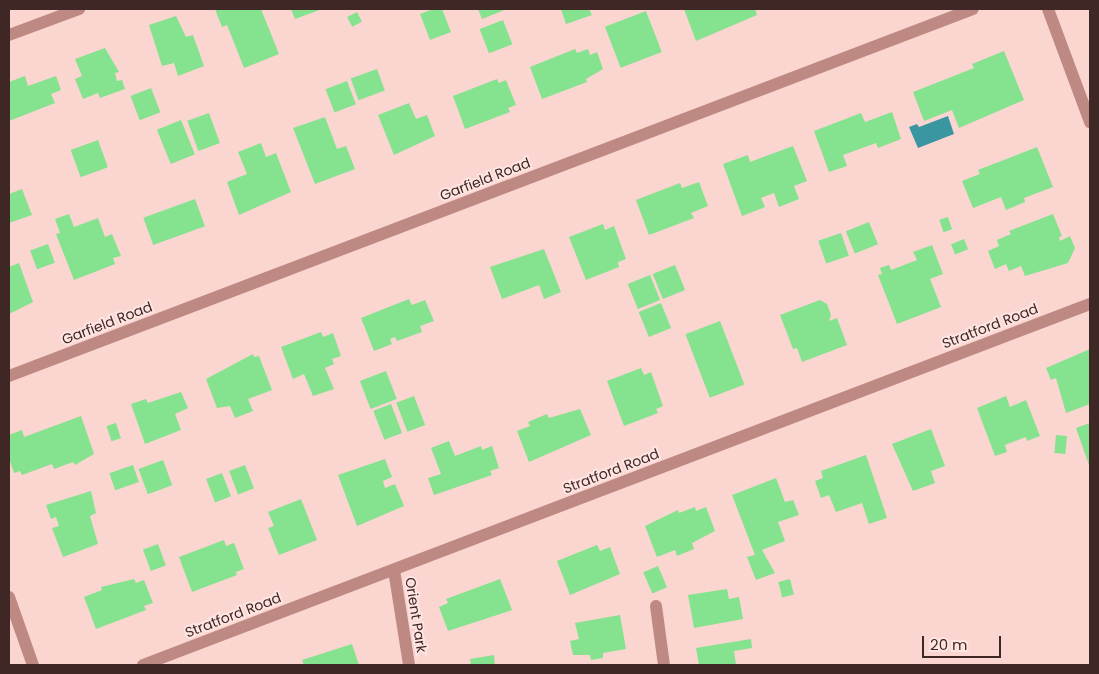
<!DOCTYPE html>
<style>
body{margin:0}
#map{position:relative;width:1099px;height:674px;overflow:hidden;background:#fbd5d0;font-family:Poppins,sans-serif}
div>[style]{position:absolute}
.water>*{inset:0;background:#3a96a1}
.building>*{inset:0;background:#85e28f;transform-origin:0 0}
.minor>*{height:12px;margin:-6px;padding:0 6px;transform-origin:6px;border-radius:6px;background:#bd8982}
span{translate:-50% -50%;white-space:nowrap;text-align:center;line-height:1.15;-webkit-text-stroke:4px #ffe5e2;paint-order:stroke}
.street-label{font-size:14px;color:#3e2724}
.frame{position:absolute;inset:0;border:10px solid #3e2724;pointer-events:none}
.scale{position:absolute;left:922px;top:636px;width:79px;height:22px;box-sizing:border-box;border:2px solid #3e2724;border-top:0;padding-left:6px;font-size:15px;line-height:18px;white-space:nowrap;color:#3e2724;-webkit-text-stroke:4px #ffe5e2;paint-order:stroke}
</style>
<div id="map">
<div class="water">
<i style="clip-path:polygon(948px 116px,954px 134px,918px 148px,909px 127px,917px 124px,919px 127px)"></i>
</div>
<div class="building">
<i style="clip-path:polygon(215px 9px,261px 9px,279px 54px,244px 68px,227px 25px,222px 27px)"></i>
<i style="clip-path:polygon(291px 9px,322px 9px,295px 19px)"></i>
<i style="clip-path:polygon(434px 9px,442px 9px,451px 32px,430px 40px,420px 14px)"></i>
<i style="clip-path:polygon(478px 9px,507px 9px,482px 19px)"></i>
<i style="clip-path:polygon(561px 9px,589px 9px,592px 15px,566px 24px)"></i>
<i style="clip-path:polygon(684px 9px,755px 9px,757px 15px,696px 41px)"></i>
<i style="left:646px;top:11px;width:44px;height:44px;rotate:69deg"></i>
<i style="left:357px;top:12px;width:11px;height:11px;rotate:63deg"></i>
<i style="clip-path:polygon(176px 16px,186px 37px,193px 35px,204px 66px,178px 76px,174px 63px,162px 66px,149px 25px)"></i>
<i style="left:503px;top:20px;width:26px;height:25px;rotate:69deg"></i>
<i style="clip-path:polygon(105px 48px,119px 72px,115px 73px,117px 81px,122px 80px,125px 89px,100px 98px,98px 93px,83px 99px,75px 79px,82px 76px,75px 59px)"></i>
<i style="clip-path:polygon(575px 49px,577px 53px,588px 49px,590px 55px,597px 52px,603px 69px,586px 79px,587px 82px,542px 99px,530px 67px)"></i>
<i style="clip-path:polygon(1004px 51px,1024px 100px,959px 128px,952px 110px,924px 121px,913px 92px,974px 68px,972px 64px)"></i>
<i style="left:377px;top:69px;width:23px;height:28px;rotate:70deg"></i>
<i style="clip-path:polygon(25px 76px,28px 86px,56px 76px,61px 90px,51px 94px,55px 103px,9px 121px,9px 82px)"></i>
<i style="clip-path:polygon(497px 79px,499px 83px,506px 80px,516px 105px,508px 108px,510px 112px,465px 129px,453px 96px)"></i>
<i style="left:347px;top:81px;width:25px;height:23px;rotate:69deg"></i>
<i style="left:151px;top:88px;width:26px;height:22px;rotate:69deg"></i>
<i style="clip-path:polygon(409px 103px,416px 119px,427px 115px,435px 136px,394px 155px,378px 115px)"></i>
<i style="clip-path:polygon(892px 112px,901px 139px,878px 148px,876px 143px,843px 155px,847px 166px,829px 172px,814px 131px,861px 113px,865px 122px)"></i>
<i style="left:209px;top:113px;width:32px;height:23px;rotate:70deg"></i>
<i style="clip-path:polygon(325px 117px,337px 149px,346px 146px,355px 169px,315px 184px,293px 128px)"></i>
<i style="left:181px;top:120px;width:37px;height:26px;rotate:68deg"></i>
<i style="left:98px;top:140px;width:29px;height:29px;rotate:70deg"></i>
<i style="clip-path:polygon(261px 143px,266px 157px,276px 153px,291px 192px,239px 215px,227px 182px,247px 174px,238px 152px)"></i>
<i style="clip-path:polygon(793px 146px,807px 181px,794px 186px,799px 199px,779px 207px,774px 193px,761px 198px,765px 207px,742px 216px,723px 164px,748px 155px,750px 162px)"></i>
<i style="clip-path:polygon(1037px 147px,1053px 187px,1024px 198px,1025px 202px,1006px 210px,1001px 197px,973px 208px,962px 181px,980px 174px,978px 170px)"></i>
<i style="clip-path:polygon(699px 182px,708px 206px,691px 213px,694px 218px,649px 235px,636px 200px,680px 183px,682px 188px)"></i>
<i style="clip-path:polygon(22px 189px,32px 215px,9px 223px,9px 194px)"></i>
<i style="left:195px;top:199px;width:29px;height:55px;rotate:70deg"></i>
<i style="clip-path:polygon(69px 214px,74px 227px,98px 218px,105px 237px,112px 234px,121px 256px,113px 258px,115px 264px,74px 280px,56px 234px,60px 233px,55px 219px)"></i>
<i style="clip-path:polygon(1053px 214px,1062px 236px,1059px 237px,1060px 241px,1070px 236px,1075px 248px,1068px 263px,1025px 276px,1021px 266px,1009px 271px,1006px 264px,995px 269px,988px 251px,999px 246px,997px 240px,1011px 234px,1009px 231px)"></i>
<i style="left:948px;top:217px;width:13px;height:9px;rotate:72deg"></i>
<i style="left:869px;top:222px;width:24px;height:25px;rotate:68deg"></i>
<i style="clip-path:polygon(603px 224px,605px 230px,614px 226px,626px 259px,618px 262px,619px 267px,586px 280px,569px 237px)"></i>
<i style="left:841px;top:233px;width:24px;height:24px;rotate:71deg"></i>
<i style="left:964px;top:239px;width:11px;height:14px;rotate:68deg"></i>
<i style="left:48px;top:244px;width:20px;height:19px;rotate:70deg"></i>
<i style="clip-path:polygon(932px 245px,943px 274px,930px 279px,941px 307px,897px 324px,878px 275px,882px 274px,880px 268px,889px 265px,891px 270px,917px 260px,913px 252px)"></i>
<i style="clip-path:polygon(544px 249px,561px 292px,544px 299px,539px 285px,502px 299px,490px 267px)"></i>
<i style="clip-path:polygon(19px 263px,33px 302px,9px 314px,9px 267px)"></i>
<i style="left:675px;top:265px;width:27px;height:24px;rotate:68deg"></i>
<i style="left:650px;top:275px;width:27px;height:24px;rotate:68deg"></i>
<i style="clip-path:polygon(409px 299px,412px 305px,425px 300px,434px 321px,420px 326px,422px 332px,397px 341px,395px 337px,390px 339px,392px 344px,374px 351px,361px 318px)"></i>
<i style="clip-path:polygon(820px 300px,827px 304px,831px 315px,829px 321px,837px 318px,847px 345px,802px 362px,797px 348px,793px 349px,780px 315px)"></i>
<i style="left:661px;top:303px;width:27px;height:24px;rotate:68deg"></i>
<i style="left:720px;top:321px;width:68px;height:37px;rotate:69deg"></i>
<i style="clip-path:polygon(321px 332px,323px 337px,333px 333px,341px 356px,332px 359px,334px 364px,325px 368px,334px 389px,313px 396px,304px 374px,293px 379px,281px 347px)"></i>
<i style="clip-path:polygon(1090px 349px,1090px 404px,1066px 413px,1056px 378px,1051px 380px,1046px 368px)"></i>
<i style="clip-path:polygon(253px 354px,254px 357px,259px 356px,272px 390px,248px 399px,253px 411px,235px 418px,230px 406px,217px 408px,206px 379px)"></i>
<i style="clip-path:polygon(641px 368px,644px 375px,651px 372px,663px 406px,656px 409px,658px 413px,624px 426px,607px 381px)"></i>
<i style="left:386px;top:371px;width:30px;height:28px;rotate:69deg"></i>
<i style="clip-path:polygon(181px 392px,188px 408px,175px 414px,181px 430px,145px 444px,131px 404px,146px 399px,148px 403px)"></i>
<i style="left:414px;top:396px;width:31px;height:19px;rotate:69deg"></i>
<i style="clip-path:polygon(1006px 396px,1010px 407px,1026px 400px,1040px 436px,1027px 441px,1026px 437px,1005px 445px,1007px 452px,995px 456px,977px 408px)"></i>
<i style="left:391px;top:404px;width:31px;height:19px;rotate:69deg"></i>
<i style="clip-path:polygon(580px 409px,591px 435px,529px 462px,517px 431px,530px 426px,528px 422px,547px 414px,549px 418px)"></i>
<i style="clip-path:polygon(81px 416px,94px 454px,75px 465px,73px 462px,54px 469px,52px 464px,22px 475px,20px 471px,14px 473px,9px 458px,9px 435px,22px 430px,24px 437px)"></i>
<i style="left:116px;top:423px;width:16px;height:10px;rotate:72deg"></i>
<i style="clip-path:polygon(1090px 423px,1090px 468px,1076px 428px)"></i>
<i style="clip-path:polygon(931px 429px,945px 466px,931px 471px,935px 483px,913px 491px,892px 444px)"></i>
<i style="left:1056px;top:435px;width:11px;height:18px;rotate:5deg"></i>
<i style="clip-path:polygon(449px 441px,455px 456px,481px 446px,482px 450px,492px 446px,499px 468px,490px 471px,492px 475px,434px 495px,428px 478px,441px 474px,431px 448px)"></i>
<i style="clip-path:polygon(866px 455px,887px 518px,869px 524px,862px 503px,836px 512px,829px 495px,821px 498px,815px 481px,823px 478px,821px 471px)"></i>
<i style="clip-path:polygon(385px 459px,392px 477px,383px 481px,385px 488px,395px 484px,404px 506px,357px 526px,338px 475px)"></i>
<i style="left:163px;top:460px;width:27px;height:26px;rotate:70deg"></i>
<i style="left:133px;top:465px;width:18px;height:25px;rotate:71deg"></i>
<i style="left:245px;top:465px;width:25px;height:17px;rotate:69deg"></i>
<i style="left:222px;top:473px;width:25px;height:17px;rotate:69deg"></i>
<i style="clip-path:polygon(776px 478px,785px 502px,793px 500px,799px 515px,778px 522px,785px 541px,762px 550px,775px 573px,756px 580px,747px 557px,755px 555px,732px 495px)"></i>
<i style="clip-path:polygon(91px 491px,96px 513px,90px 516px,98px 544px,63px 557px,52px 528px,59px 526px,56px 517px,51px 519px,46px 505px)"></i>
<i style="clip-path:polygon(301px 499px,317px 540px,279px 555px,268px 528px,274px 526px,268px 512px)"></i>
<i style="clip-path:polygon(695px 507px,696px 511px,706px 507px,715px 531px,692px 543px,694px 549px,677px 556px,675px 550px,657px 557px,645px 526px,678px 510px,679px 513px)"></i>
<i style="clip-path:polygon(224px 540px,226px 546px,234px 543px,244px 569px,236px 572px,237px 575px,192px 592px,179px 557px)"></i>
<i style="left:158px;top:544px;width:23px;height:16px;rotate:70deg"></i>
<i style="clip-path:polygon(597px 545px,600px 551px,610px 547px,620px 574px,570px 595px,557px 561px)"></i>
<i style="left:658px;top:566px;width:23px;height:16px;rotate:67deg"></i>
<i style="clip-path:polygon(134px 579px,136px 583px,144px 580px,153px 603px,144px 606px,146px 610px,96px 629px,84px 597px,102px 590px,101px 587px)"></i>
<i style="clip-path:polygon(500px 579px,512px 610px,448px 631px,439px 607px,448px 603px,446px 599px)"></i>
<i style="left:790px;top:579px;width:16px;height:12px;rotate:76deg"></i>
<i style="clip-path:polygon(727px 589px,729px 599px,739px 597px,743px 619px,694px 628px,688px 595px)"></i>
<i style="clip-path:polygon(620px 615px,626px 649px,603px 653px,603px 658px,591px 660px,590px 655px,573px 655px,570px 641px,579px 639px,575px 623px)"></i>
<i style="clip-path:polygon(751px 639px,752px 648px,734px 651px,736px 665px,699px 665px,696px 648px)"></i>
<i style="clip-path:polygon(352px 644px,359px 665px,304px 665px,302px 660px)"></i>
<i style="clip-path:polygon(494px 655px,495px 665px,471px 665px,470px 659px)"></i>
</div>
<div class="minor">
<i style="left:1048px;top:9px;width:121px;rotate:69.6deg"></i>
<i style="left:9px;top:35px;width:75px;rotate:-20.4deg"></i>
<i style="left:9px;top:376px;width:1031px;rotate:-20.84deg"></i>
<i style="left:394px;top:570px;width:96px;rotate:81deg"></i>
<i style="left:9px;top:597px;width:72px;rotate:70.6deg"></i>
<i style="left:656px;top:606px;width:60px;rotate:82.3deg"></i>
<i style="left:143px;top:665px;width:1013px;rotate:-20.87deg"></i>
</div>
<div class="street-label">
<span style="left:485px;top:179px;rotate:-21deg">Garfield Road</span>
<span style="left:107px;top:323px;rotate:-21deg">Garfield Road</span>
<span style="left:990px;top:326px;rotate:-21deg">Stratford Road</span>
<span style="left:611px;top:471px;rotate:-21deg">Stratford Road</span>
<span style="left:233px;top:615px;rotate:-21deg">Stratford Road</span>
<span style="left:416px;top:615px;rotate:81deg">Orient Park</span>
</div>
<div class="frame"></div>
<div class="scale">20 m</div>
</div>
